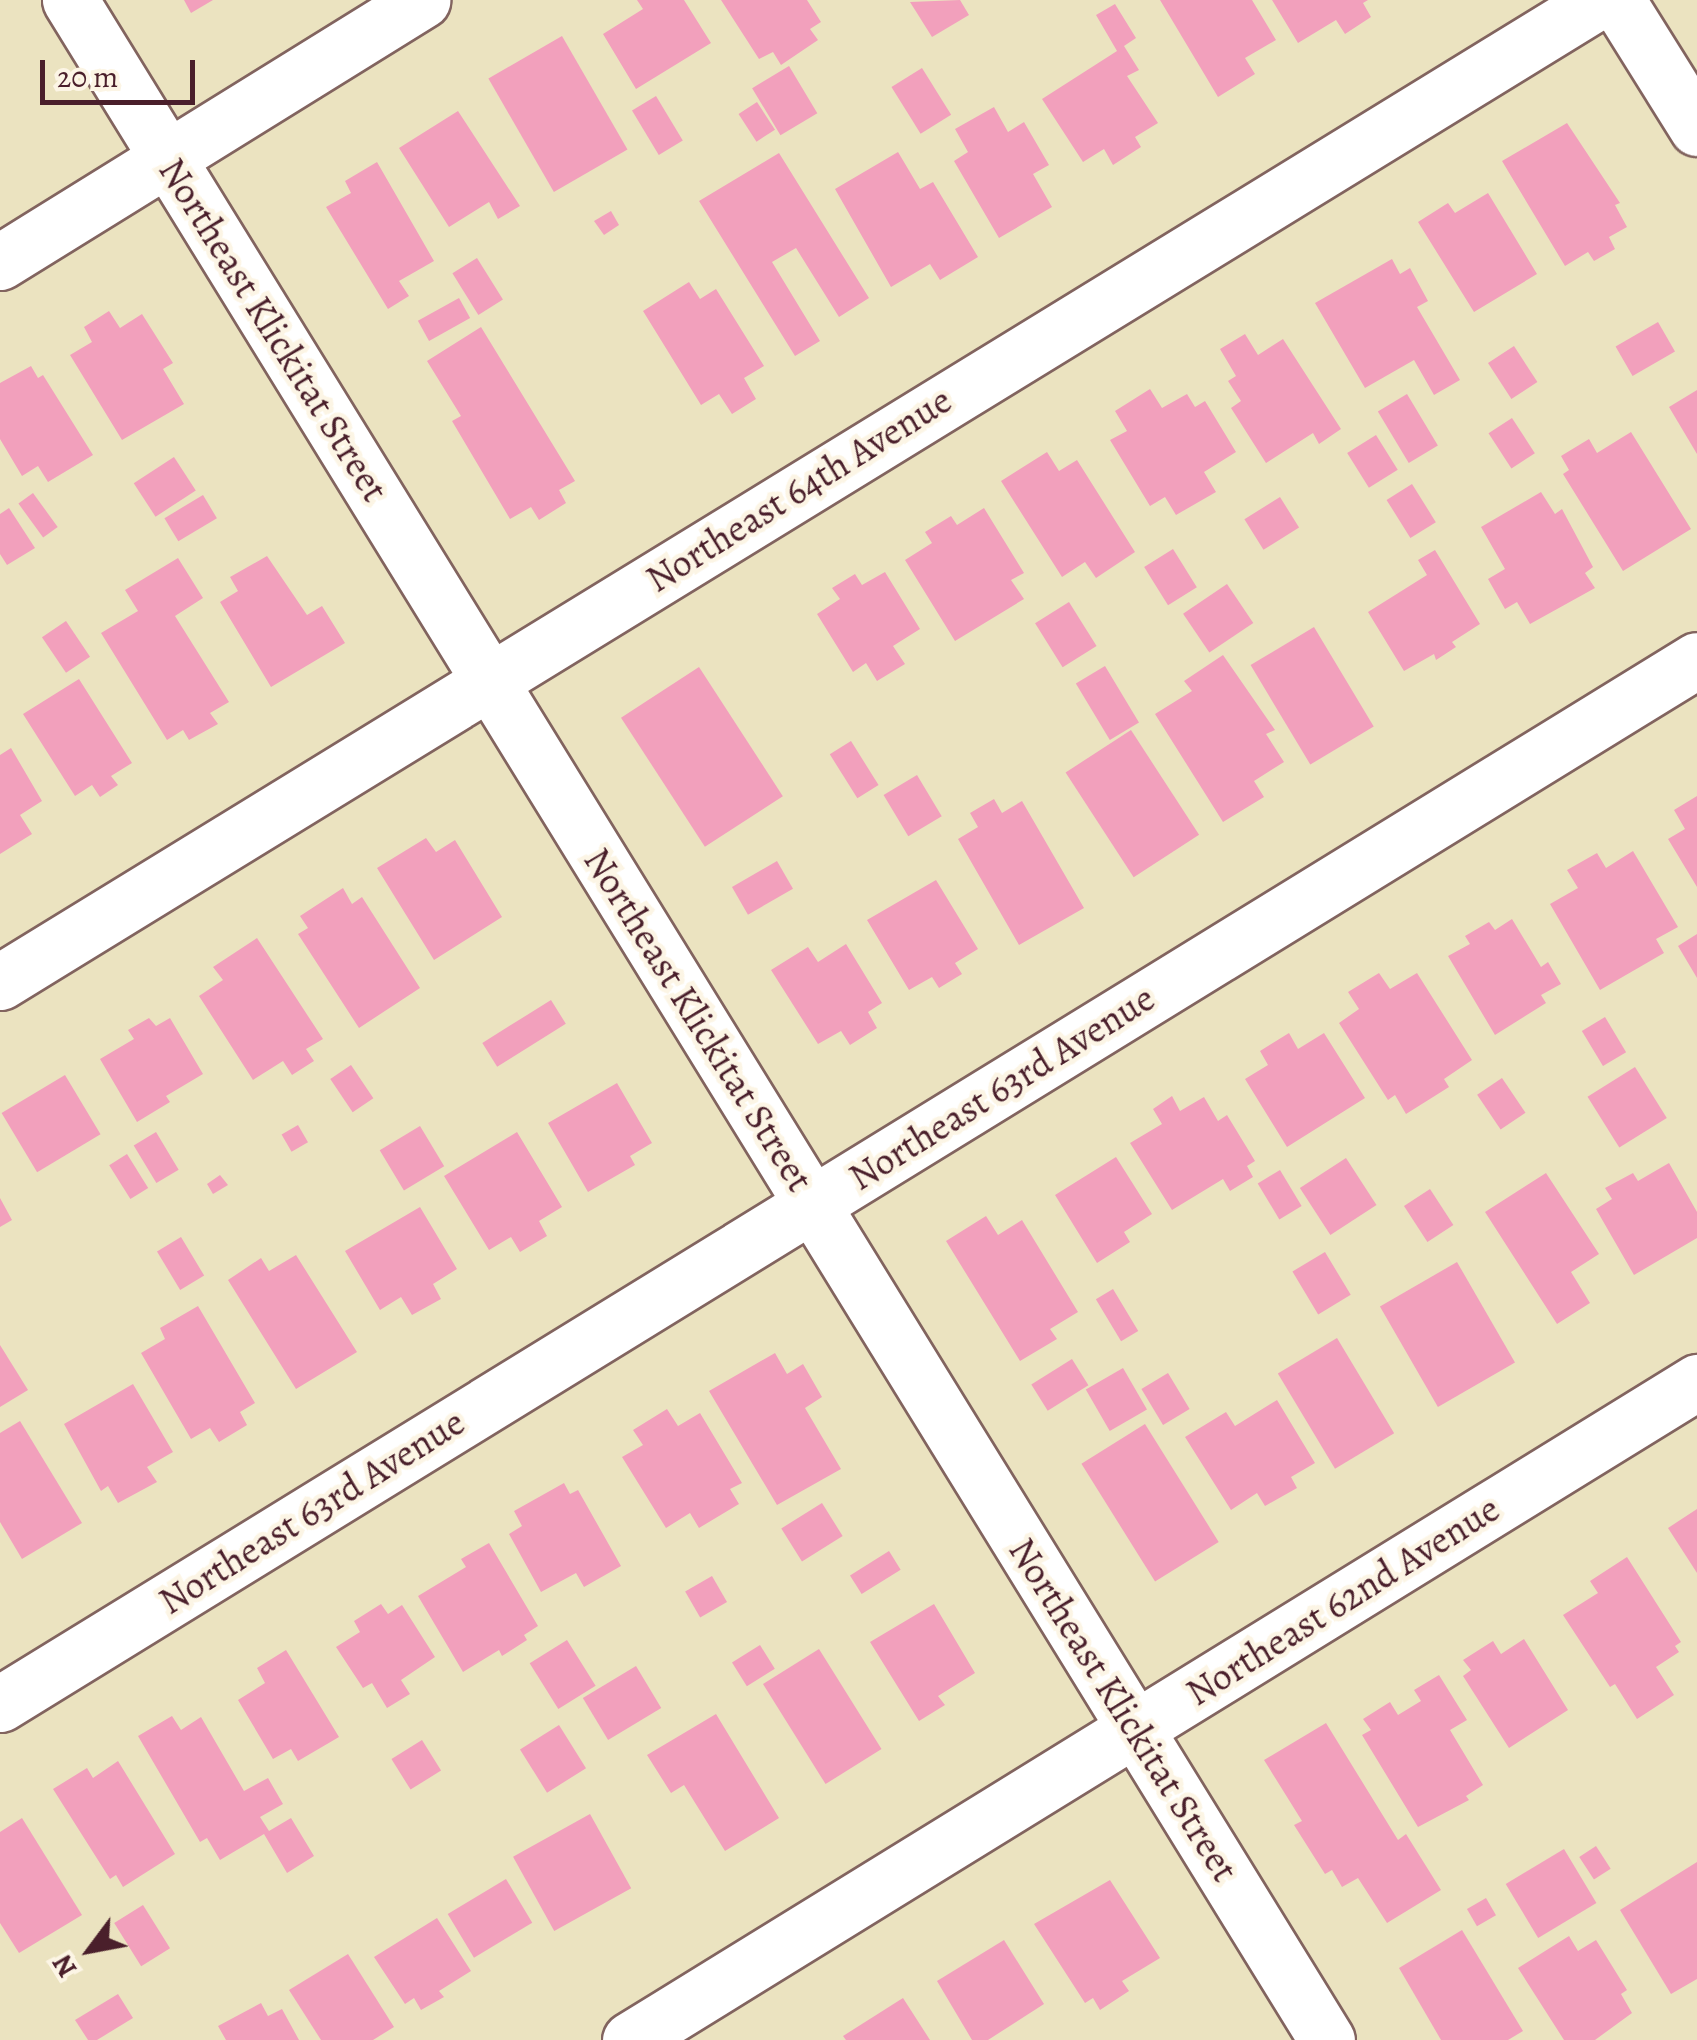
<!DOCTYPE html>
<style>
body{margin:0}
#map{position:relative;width:1697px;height:2040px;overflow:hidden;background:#ebe3c0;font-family:Alegreya,serif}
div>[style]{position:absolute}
.building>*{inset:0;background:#f2a0bc;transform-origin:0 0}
.roads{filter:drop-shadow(2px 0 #82645f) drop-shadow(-2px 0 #82645f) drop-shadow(0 2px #82645f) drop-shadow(0 -2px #82645f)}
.street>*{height:55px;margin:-27.5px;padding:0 27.5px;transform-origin:27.5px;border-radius:27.5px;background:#fff}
span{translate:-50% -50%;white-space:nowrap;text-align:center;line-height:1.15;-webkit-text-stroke:9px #fcf5e5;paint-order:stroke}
.street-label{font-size:38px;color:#4a1f2b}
.north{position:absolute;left:40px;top:1900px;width:100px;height:100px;-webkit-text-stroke:8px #fcf5e5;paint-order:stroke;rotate:238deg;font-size:28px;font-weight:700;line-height:40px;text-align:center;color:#4a1f2b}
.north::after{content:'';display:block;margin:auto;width:35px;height:45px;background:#4a1f2b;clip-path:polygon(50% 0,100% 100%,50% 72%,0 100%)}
.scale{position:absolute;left:40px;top:60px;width:155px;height:45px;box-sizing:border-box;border:5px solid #4a1f2b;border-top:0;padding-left:12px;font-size:30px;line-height:35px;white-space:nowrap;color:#4a1f2b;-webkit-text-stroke:8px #fcf5e5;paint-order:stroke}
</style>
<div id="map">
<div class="building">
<i style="clip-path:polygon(184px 0,213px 0,191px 13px)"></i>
<i style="clip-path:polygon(637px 0,684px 0,711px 43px,636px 89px,603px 34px,643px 9px)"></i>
<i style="clip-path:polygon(721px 0,807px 0,821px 22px,810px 29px,818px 40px,781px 65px,773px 52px,759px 59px)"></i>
<i style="clip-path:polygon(960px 0,969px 15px,932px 37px,910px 2px)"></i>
<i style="clip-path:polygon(1160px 0,1252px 0,1276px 40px,1245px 58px,1255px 74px,1218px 97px)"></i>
<i style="clip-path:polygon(1272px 0,1368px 0,1363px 3px,1371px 17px,1345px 34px,1336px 20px,1298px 43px)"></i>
<i style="clip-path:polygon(1115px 4px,1136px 38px,1124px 46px,1139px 70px,1127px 76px,1158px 123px,1135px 137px,1141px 147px,1113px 165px,1104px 149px,1083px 162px,1042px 99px,1117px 51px,1096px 15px)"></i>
<i style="left:562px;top:36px;width:131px;height:85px;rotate:60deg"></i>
<i style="left:789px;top:66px;width:55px;height:43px;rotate:59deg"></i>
<i style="left:922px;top:68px;width:55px;height:36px;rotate:58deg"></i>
<i style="left:656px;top:96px;width:52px;height:28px;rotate:59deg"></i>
<i style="left:757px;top:102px;width:33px;height:22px;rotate:57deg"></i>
<i style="clip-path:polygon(994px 107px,1008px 132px,1024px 122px,1049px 165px,1033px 174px,1052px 207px,999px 238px,954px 161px,968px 152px,955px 129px)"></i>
<i style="clip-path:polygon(458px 111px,520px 206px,498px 219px,489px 202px,449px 227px,399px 148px)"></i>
<i style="clip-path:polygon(1567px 123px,1620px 203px,1615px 205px,1627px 227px,1609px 237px,1615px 249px,1594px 261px,1588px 252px,1565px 266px,1502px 161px)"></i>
<i style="clip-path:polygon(898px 152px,920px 189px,933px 182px,978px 257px,940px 280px,930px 264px,891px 287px,835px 189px)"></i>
<i style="clip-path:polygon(779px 153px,869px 298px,839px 317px,796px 248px,772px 262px,820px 341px,795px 356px,699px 201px)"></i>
<i style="clip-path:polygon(377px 162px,434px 261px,399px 281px,409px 296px,388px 309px,326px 207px,351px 193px,345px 181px)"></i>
<i style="clip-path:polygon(1488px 193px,1537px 274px,1474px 312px,1418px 222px,1448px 203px,1455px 213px)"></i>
<i style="clip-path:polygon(611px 211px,619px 225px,604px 235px,594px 221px)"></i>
<i style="left:477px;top:258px;width:49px;height:29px;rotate:58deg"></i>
<i style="clip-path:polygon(1392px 259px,1400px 274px,1410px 268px,1428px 301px,1417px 307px,1460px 380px,1434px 395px,1414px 360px,1365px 388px,1315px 303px)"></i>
<i style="clip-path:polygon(689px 282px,700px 299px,716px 289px,764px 366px,744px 378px,756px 399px,732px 414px,719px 394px,701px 405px,643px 311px)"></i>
<i style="left:459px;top:298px;width:23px;height:47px;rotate:61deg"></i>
<i style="clip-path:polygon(109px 311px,120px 328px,142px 314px,173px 363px,163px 369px,184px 404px,122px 440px,70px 355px,92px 342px,84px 327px)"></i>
<i style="left:1658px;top:322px;width:34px;height:49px;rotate:60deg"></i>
<i style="clip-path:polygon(481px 327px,575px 481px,559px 490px,566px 503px,539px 520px,531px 507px,510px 519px,452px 421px,461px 416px,427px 361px)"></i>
<i style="clip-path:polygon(1245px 334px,1258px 355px,1283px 339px,1341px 429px,1319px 444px,1313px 433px,1266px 463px,1231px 408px,1241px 401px,1228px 381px,1236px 376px,1220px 349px)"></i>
<i style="left:1514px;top:346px;width:43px;height:31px;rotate:57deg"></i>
<i style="clip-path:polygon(31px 366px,38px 378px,43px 375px,93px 455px,48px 482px,38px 466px,22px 476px,0 439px,0 383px)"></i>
<i style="clip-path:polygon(1150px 389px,1162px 408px,1187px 394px,1195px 407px,1205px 401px,1236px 452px,1204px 472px,1216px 492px,1176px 515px,1165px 497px,1150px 506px,1110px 440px,1127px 431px,1115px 411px)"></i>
<i style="clip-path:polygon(1697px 390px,1697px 454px,1669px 407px)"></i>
<i style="left:1407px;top:394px;width:60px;height:34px;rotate:59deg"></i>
<i style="left:1512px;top:418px;width:42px;height:28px;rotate:57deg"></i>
<i style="clip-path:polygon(1631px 432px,1691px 529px,1623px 571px,1563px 474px,1569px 470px,1561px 456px,1589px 439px,1597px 453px)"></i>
<i style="left:1376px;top:435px;width:41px;height:34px;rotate:58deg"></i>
<i style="clip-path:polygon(1047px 452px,1059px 471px,1077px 460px,1135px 552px,1096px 578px,1085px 562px,1062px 577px,1001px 481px)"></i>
<i style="left:174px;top:457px;width:40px;height:48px;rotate:57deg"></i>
<i style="left:1412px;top:484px;width:45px;height:30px;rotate:58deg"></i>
<i style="clip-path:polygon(1541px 492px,1555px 514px,1562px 509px,1593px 567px,1585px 573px,1595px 588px,1530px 624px,1517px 602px,1505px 609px,1488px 579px,1505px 569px,1481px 527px)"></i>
<i style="left:33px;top:493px;width:42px;height:18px;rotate:54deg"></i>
<i style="left:203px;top:495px;width:27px;height:45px;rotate:59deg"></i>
<i style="left:1280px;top:497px;width:36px;height:42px;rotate:58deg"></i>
<i style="clip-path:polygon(9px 508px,35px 548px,7px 565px,0 554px,0 514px)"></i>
<i style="clip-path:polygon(984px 508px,1024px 573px,1011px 580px,1024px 599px,955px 641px,905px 560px,932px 543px,925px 532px,951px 516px,957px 525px)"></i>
<i style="left:1173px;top:549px;width:45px;height:34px;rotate:58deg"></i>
<i style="clip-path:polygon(1435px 550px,1480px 624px,1452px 642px,1456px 647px,1436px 660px,1434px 654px,1404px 671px,1368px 612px,1427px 575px,1418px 560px)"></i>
<i style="clip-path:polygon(267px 556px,307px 615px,322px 606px,345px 643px,271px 687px,220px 602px,238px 591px,230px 577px)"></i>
<i style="clip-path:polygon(178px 558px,203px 598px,175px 616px,229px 702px,210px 713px,218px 724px,189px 740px,183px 730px,167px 740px,101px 633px,138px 611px,125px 590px)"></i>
<i style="clip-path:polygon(885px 572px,920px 629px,893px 646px,905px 664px,877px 681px,866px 663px,853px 672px,817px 614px,840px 599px,832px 588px,855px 574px,862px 585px)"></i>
<i style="left:1227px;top:584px;width:47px;height:53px;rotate:56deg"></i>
<i style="left:1069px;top:602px;width:52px;height:40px;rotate:58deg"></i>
<i style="left:66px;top:621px;width:43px;height:29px;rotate:56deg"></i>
<i style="left:1314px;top:627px;width:116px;height:74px;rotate:59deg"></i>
<i style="clip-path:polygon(1223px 655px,1275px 730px,1266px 734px,1284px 762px,1254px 781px,1264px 797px,1223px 822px,1155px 714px,1192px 691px,1184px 681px)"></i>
<i style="left:1105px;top:666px;width:66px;height:34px;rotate:59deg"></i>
<i style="left:699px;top:667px;width:154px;height:93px;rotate:57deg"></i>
<i style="clip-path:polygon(79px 679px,132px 763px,111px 776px,118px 785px,100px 797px,92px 785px,75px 796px,23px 714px)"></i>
<i style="left:1131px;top:730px;width:125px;height:78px;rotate:57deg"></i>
<i style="left:851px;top:741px;width:52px;height:25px;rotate:58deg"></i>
<i style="clip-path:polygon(11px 748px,42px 801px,20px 815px,32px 834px,0 854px,0 755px)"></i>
<i style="left:917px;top:775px;width:48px;height:39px;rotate:59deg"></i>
<i style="clip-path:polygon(1697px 796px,1697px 887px,1668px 839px,1685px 829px,1674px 810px)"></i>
<i style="clip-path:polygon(994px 799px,1002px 813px,1022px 801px,1084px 908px,1019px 945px,958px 839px,978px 827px,970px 813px)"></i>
<i style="clip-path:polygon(426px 838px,436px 852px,455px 840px,502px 917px,434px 960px,377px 868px)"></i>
<i style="clip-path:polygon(1633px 851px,1678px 927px,1656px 939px,1664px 953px,1600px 990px,1550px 904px,1578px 888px,1567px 870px,1597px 853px,1606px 868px)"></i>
<i style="left:777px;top:861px;width:32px;height:52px;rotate:60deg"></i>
<i style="clip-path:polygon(936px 880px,978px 949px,955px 963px,962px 974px,939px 988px,932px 977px,909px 990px,867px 920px)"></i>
<i style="clip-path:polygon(343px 888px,352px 904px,362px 897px,420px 988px,359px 1028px,298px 934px,308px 928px,300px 916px)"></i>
<i style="clip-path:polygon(1512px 919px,1541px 967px,1548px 962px,1561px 984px,1541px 995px,1546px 1003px,1495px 1035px,1448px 956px,1470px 944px,1465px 936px,1489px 922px,1495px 930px)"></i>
<i style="clip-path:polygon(1697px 934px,1697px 978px,1678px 946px)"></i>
<i style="clip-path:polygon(257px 938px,323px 1039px,306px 1049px,314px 1061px,292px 1075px,283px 1061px,253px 1080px,199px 996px,223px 980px,213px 967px)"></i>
<i style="clip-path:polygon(846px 944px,882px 1003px,868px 1012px,877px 1028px,850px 1045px,841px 1031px,818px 1044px,771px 970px,808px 947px,818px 962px)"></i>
<i style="clip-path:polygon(1379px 973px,1390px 989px,1417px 973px,1472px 1060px,1444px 1079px,1449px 1087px,1406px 1114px,1395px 1095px,1388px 1100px,1339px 1023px,1359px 1009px,1348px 992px)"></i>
<i style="left:551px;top:1000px;width:28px;height:81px;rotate:58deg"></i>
<i style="left:1605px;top:1017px;width:41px;height:27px;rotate:59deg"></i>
<i style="clip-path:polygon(149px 1018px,156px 1026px,170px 1018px,203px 1074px,166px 1096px,170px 1102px,137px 1122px,100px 1059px,134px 1039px,128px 1030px)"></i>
<i style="clip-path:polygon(1289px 1033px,1298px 1049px,1324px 1033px,1365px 1098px,1287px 1147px,1245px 1079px,1268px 1065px,1260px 1051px)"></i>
<i style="left:351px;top:1065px;width:40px;height:25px;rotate:56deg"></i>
<i style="left:1635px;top:1067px;width:60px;height:56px;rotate:58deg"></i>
<i style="left:65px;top:1075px;width:69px;height:74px;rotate:59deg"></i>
<i style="left:1502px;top:1078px;width:42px;height:30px;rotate:56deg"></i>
<i style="clip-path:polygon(617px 1083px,652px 1143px,630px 1156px,635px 1165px,588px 1192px,548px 1123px)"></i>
<i style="clip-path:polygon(1172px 1096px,1180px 1111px,1204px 1097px,1218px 1121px,1227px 1115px,1255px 1161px,1247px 1166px,1253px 1177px,1230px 1191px,1223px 1179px,1172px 1210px,1130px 1143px,1162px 1124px,1153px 1109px)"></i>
<i style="left:298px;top:1125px;width:20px;height:19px;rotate:60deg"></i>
<i style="left:420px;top:1126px;width:47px;height:47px;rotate:59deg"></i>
<i style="left:156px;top:1132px;width:44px;height:26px;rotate:59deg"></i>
<i style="clip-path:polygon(517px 1132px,562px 1207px,539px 1221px,547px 1236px,520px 1252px,511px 1237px,489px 1250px,444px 1176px)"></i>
<i style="left:127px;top:1154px;width:40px;height:21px;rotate:58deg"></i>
<i style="clip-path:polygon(1116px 1157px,1152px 1214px,1124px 1232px,1130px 1242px,1097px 1263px,1055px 1195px)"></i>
<i style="left:1346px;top:1158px;width:56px;height:55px;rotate:57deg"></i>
<i style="clip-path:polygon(1669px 1163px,1697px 1212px,1697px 1238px,1634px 1275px,1596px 1209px,1612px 1199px,1605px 1188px,1633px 1173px,1638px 1181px)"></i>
<i style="left:1280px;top:1170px;width:42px;height:26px;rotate:59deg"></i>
<i style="clip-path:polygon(1546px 1173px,1599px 1254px,1571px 1272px,1590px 1303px,1557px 1324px,1485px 1212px)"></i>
<i style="clip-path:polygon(220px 1175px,228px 1185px,213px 1194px,207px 1184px)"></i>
<i style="left:1430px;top:1189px;width:43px;height:31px;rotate:57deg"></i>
<i style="clip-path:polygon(0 1198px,12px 1220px,0 1227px)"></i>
<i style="clip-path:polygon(420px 1207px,457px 1269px,433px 1284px,441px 1299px,412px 1315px,401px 1297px,380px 1310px,345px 1251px)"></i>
<i style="clip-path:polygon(986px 1216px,998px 1235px,1022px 1220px,1078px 1312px,1050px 1329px,1057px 1339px,1020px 1361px,946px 1241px)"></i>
<i style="left:181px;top:1237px;width:45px;height:28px;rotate:59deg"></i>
<i style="left:1325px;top:1252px;width:50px;height:38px;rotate:59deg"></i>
<i style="clip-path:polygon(296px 1255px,357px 1352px,296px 1389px,228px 1280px,261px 1258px,269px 1271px)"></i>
<i style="left:1457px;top:1262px;width:116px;height:89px;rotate:60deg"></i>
<i style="left:1113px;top:1289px;width:49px;height:20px;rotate:59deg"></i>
<i style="clip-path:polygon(198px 1306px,255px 1403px,240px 1412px,247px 1425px,219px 1442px,210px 1428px,191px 1439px,141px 1353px,165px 1339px,160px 1328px)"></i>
<i style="left:1337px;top:1338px;width:111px;height:69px;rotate:59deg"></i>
<i style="clip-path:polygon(0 1345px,28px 1390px,0 1407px)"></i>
<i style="clip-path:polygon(775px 1353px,787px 1374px,803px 1364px,822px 1397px,805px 1408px,841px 1469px,777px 1505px,709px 1391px)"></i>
<i style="left:1072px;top:1359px;width:31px;height:48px;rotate:58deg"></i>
<i style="left:1123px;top:1368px;width:48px;height:43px;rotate:60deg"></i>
<i style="left:1168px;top:1373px;width:42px;height:31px;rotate:59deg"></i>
<i style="clip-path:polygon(133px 1384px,173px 1452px,147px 1467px,157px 1482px,118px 1503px,108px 1486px,101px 1491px,64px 1424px)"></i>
<i style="clip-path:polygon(1277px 1400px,1315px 1463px,1291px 1477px,1297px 1488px,1265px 1506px,1257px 1493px,1231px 1510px,1185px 1437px,1226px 1412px,1235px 1426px)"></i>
<i style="clip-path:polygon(667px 1409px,678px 1426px,700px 1413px,742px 1483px,730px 1489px,739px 1504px,699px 1528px,690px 1513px,666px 1528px,622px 1457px,643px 1445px,633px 1430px)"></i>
<i style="clip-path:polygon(20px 1421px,82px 1523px,22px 1559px,0 1522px,0 1433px)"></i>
<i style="left:1145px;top:1424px;width:139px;height:75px;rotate:58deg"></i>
<i style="clip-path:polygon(564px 1483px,570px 1494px,578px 1490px,621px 1566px,584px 1587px,576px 1573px,541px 1592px,509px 1534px,522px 1526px,514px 1511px)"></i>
<i style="left:822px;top:1503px;width:39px;height:48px;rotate:58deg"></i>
<i style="clip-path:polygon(1697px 1509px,1697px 1573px,1668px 1528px)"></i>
<i style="clip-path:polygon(489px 1543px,538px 1626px,524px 1635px,527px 1640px,502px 1656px,499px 1650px,463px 1672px,418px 1596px,466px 1567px,461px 1559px)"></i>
<i style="left:889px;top:1551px;width:22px;height:46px;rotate:58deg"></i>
<i style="clip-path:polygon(1627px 1557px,1681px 1642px,1675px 1646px,1679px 1652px,1656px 1667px,1674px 1695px,1637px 1719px,1615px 1684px,1610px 1687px,1563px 1615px,1598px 1593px,1590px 1581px)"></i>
<i style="left:712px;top:1576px;width:30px;height:31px;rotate:60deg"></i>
<i style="clip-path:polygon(381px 1604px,388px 1614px,402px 1605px,435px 1657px,401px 1680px,410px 1694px,387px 1708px,372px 1683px,363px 1688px,336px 1647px,360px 1632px,354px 1621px)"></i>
<i style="clip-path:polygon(934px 1604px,975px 1673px,938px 1696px,945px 1705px,919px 1721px,870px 1642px)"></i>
<i style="clip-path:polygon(1524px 1639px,1568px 1710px,1509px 1748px,1463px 1676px,1471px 1670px,1463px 1660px,1493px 1641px,1501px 1654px)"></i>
<i style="left:567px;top:1640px;width:54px;height:44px;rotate:58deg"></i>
<i style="left:760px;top:1645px;width:28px;height:33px;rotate:58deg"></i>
<i style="left:819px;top:1649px;width:118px;height:66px;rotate:58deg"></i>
<i style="clip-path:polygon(286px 1650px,339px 1737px,298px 1761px,291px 1749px,273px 1759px,238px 1700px,265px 1683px,257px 1668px)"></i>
<i style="left:636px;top:1666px;width:49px;height:62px;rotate:59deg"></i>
<i style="clip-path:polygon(1439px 1675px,1467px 1720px,1450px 1730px,1483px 1785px,1466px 1796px,1469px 1800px,1418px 1827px,1362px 1735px,1371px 1730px,1363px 1719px,1390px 1702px,1398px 1715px,1421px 1701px,1414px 1690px)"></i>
<i style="clip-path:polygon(716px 1714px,779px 1818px,725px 1851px,684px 1785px,671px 1793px,647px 1755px)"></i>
<i style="clip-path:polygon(172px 1716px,181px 1730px,201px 1717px,244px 1791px,268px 1778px,283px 1804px,260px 1817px,269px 1831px,291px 1818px,314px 1856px,287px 1873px,264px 1834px,220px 1860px,207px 1838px,200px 1842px,138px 1736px)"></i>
<i style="clip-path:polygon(1326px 1723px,1398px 1840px,1406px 1834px,1441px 1890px,1387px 1923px,1358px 1878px,1342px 1887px,1332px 1870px,1325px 1874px,1294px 1825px,1302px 1821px,1264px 1760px)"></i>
<i style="left:559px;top:1725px;width:51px;height:46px;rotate:58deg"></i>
<i style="left:422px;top:1740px;width:36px;height:36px;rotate:58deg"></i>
<i style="clip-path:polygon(118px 1761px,175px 1854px,123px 1887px,116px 1875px,110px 1879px,53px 1789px,87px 1768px,93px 1778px)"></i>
<i style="left:590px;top:1814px;width:85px;height:88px;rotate:61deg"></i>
<i style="clip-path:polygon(22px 1818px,82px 1915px,19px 1953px,0 1923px,0 1832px)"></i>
<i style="left:1596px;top:1846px;width:27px;height:20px;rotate:57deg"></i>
<i style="left:1564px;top:1849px;width:63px;height:68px;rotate:59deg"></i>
<i style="clip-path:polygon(1697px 1862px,1697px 1979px,1671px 1994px,1620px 1910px)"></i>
<i style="left:506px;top:1879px;width:51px;height:68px;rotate:59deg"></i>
<i style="clip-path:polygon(1110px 1880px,1160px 1958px,1122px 1981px,1129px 1991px,1100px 2010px,1093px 1998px,1085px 2003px,1034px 1924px)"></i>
<i style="left:1486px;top:1898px;width:20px;height:22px;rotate:60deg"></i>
<i style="left:143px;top:1905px;width:51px;height:34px;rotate:58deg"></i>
<i style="clip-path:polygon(437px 1918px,471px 1971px,439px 1991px,444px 1997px,421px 2010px,414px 1998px,405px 2004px,374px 1957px)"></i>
<i style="clip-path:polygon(1462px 1930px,1523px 2031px,1508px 2040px,1441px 2040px,1399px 1968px)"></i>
<i style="clip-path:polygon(1569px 1936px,1578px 1951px,1596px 1940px,1627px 1990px,1621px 1994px,1632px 2013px,1595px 2040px,1564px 2040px,1518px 1968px)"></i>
<i style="clip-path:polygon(1004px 1940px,1044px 2004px,988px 2040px,972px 2040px,937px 1981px)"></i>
<i style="clip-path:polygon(348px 1954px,394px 2027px,373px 2040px,321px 2040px,289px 1990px)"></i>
<i style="clip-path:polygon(118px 1994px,133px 2018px,97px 2040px,88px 2040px,75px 2020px)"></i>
<i style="clip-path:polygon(903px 1998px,930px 2040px,846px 2040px,843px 2036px)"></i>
<i style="clip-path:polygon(261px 2003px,268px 2016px,282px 2009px,299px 2040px,226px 2040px,218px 2026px)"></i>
</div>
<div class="roads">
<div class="street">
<i style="left:70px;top:0;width:2396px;rotate:58.36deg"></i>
<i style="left:1617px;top:0;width:151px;rotate:58deg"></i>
<i style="left:0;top:262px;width:497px;rotate:-31.8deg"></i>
<i style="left:0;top:982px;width:1877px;rotate:-31.54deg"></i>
<i style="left:0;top:1704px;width:1992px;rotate:-31.6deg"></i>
<i style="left:630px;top:2040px;width:1254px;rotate:-31.66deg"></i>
</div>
</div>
<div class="street-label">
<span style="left:273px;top:330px;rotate:58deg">Northeast Klickitat Street</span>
<span style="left:799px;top:490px;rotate:-32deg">Northeast 64th Avenue</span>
<span style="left:698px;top:1020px;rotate:58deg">Northeast Klickitat Street</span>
<span style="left:1002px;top:1088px;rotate:-32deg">Northeast 63rd Avenue</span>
<span style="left:312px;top:1512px;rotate:-32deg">Northeast 63rd Avenue</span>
<span style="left:1343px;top:1601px;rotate:-32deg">Northeast 62nd Avenue</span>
<span style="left:1123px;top:1710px;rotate:58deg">Northeast Klickitat Street</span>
</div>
<div class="north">N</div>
<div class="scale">20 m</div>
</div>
